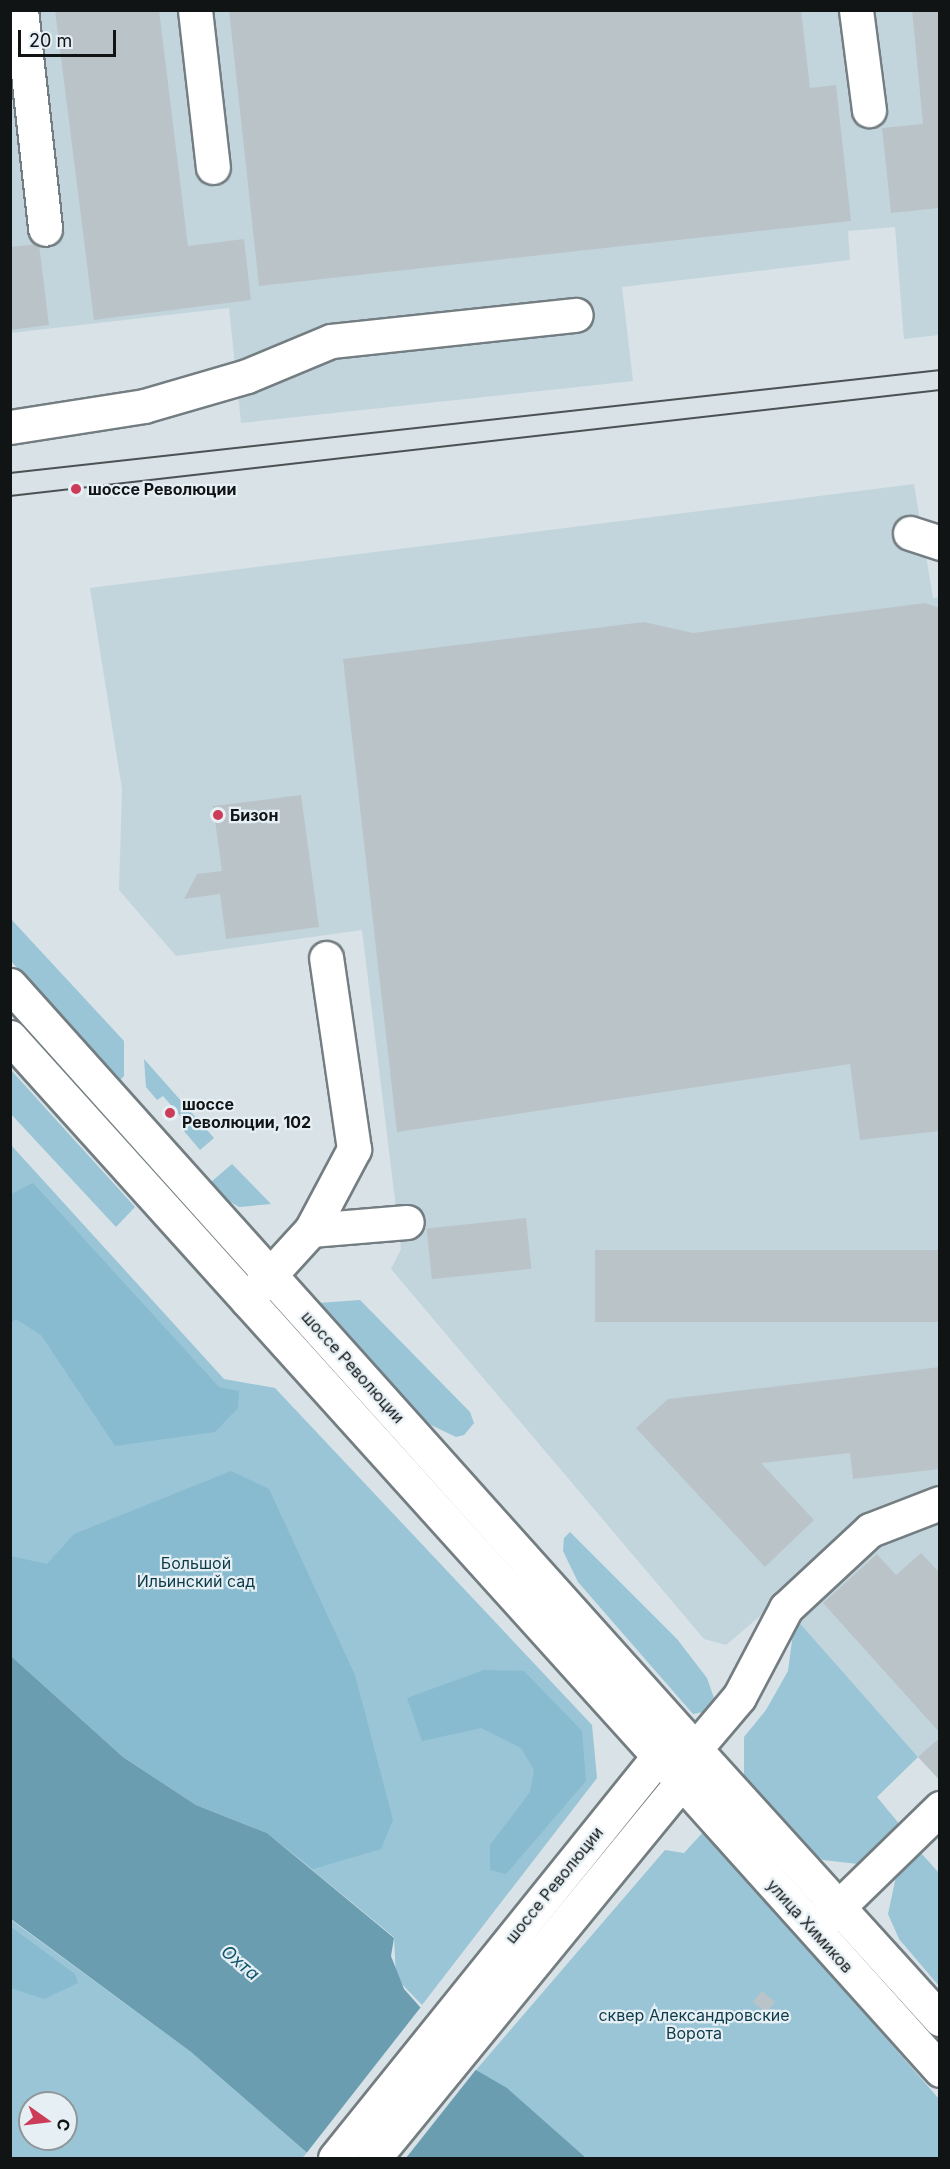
<!DOCTYPE html>
<meta charset="utf-8">
<style>
body{margin:0}
#map{position:relative;width:950px;height:2169px;overflow:hidden;background:#d8e2e7;font-family:Inter,sans-serif}
div>[style]{position:absolute}
.built>*{inset:0;background:#c3d5dc}
.green>*{inset:0;background:#99c5d6}
.forest>*{inset:0;background:#88bbcf}
.water>*{inset:0;background:#6b9db1}
.pier>*{inset:0;background:#d8e2e7}
.building>*{inset:0;background:#bac4c8;transform-origin:0 0}
.roads{filter:drop-shadow(2px 0 #747e82) drop-shadow(-2px 0 #747e82) drop-shadow(0 2px #747e82) drop-shadow(0 -2px #747e82)}
.minor>*{height:33px;margin:-16.5px;padding:0 16.5px;transform-origin:16.5px;border-radius:16.5px;background:#fff}
.major>*{height:33px;margin:-16.5px;padding:0 16.5px;transform-origin:16.5px;border-radius:16.5px;background:#fff}
.tram>*{height:1.5px;margin:-0.75px;padding:0 0.75px;transform-origin:0.75px;border-radius:0.75px;background:#4c5254}
.dots>*{width:16px;height:16px;translate:-50% -50%;box-sizing:border-box;border:3px solid #e5eff4;border-radius:50%}
span{translate:-50% -50%;white-space:nowrap;text-align:center;line-height:1.15;-webkit-text-stroke:4.5px #e5eff4;paint-order:stroke}
.poi-label{font-size:16px;color:#101415;font-weight:700}
.left{translate:0 -50%;text-align:left}
.street-label{font-size:16px;color:#101415}
.park-label{font-size:16px;color:#0b3a49}
.water-label{font-size:18px;color:#10556b;font-style:italic}
.frame{position:absolute;inset:0;border:12px solid #101415;pointer-events:none}
.north{position:absolute;left:18px;top:2091px;width:60px;height:60px;box-sizing:border-box;background:#e5eff4;border:2px solid #90979b;border-radius:50%;rotate:104deg;font-size:16px;font-weight:700;line-height:24px;text-align:center;color:#101415}
.north::after{content:'';display:block;margin:auto;width:21px;height:27px;background:#cc3c58;clip-path:polygon(50% 0,100% 100%,50% 72%,0 100%)}
.scale{position:absolute;left:18px;top:30px;width:98px;height:27px;box-sizing:border-box;border:3px solid #101415;border-top:0;padding-left:8px;font-size:18px;line-height:21px;white-space:nowrap;color:#101415;-webkit-text-stroke:4px #e5eff4;paint-order:stroke}
</style>
<div id="map">
<div class="built">
<i style="clip-path:polygon(10px 11px,939px 11px,939px 335px,904px 339px,895px 227px,848px 231px,850px 260px,622px 287px,633px 381px,241px 423px,229px 308px,11px 333px)"></i>
<i style="clip-path:polygon(914px 484px,933px 598px,940px 597px,939px 1780px,778px 1601px,726px 1645px,704px 1639px,391px 1269px,401px 1249px,362px 930px,176px 956px,119px 890px,122px 789px,90px 588px)"></i>
</div>
<div class="green">
<i style="clip-path:polygon(10px 918px,124px 1041px,124px 1076px,118px 1082px,11px 961px)"></i>
<i style="clip-path:polygon(144px 1059px,214px 1138px,200px 1150px,184px 1131px,189px 1126px,163px 1096px,157px 1100px,146px 1087px)"></i>
<i style="clip-path:polygon(10px 1069px,135px 1207px,116px 1227px,11px 1114px)"></i>
<i style="clip-path:polygon(11px 1145px,224px 1379px,275px 1388px,592px 1725px,597px 1778px,422px 2005px,396px 1978px,394px 1937px,267px 1833px,11px 1656px)"></i>
<i style="clip-path:polygon(232px 1164px,271px 1204px,239px 1207px,224px 1198px,211px 1182px)"></i>
<i style="clip-path:polygon(360px 1300px,470px 1412px,474px 1423px,464px 1435px,456px 1437px,429px 1424px,318px 1303px)"></i>
<i style="clip-path:polygon(570px 1532px,677px 1639px,707px 1678px,715px 1701px,708px 1711px,693px 1714px,578px 1582px,563px 1551px,564px 1538px)"></i>
<i style="clip-path:polygon(795px 1618px,918px 1757px,877px 1797px,901px 1826px,883px 1849px,858px 1864px,823px 1860px,810px 1852px,744px 1780px,744px 1737px,766px 1710px,788px 1671px)"></i>
<i style="clip-path:polygon(705px 1830px,939px 2099px,939px 2158px,586px 2158px,476px 2070px,665px 1850px,684px 1853px)"></i>
<i style="clip-path:polygon(921px 1853px,939px 1873px,939px 1986px,899px 1939px,888px 1914px,897px 1872px)"></i>
<i style="clip-path:polygon(evenodd,10px 1919px,191px 2052px,307px 2153px,302px 2158px,11px 2158px,10px 1919px,30px 2103px,66px 2103px,66px 2139px,30px 2139px,30px 2103px)"></i>
</div>
<div class="forest">
<i style="clip-path:polygon(33px 1183px,219px 1387px,239px 1391px,238px 1408px,215px 1432px,115px 1446px,41px 1335px,16px 1319px,11px 1323px,11px 1194px)"></i>
<i style="clip-path:polygon(231px 1471px,269px 1489px,355px 1675px,393px 1820px,381px 1849px,313px 1869px,267px 1833px,196px 1805px,123px 1757px,11px 1656px,10px 1556px,47px 1564px,74px 1534px)"></i>
<i style="clip-path:polygon(484px 1670px,524px 1671px,582px 1731px,586px 1781px,506px 1874px,490px 1870px,490px 1845px,530px 1792px,534px 1770px,521px 1748px,481px 1728px,422px 1741px,407px 1698px)"></i>
<i style="clip-path:polygon(11px 1927px,75px 1974px,78px 1983px,44px 1999px,11px 1988px)"></i>
</div>
<div class="water">
<i style="clip-path:polygon(11px 1656px,123px 1757px,196px 1805px,267px 1833px,394px 1938px,391px 1956px,404px 1989px,476px 2070px,507px 2088px,586px 2158px,313px 2158px,191px 2052px,11px 1919px)"></i>
</div>
<div class="pier">
<i style="clip-path:polygon(424px 2003px,478px 2067px,406px 2158px,309px 2158px,305px 2155px)"></i>
</div>
<div class="building">
<i style="clip-path:polygon(55px 10px,159px 10px,188px 246px,244px 239px,251px 300px,94px 320px)"></i>
<i style="clip-path:polygon(229px 10px,801px 10px,810px 88px,836px 85px,851px 221px,259px 286px)"></i>
<i style="clip-path:polygon(912px 10px,940px 10px,940px 208px,891px 213px,882px 128px,923px 124px)"></i>
<i style="clip-path:polygon(39px 244px,49px 325px,10px 330px,10px 247px)"></i>
<i style="clip-path:polygon(925px 603px,940px 608px,940px 1131px,860px 1140px,850px 1064px,397px 1132px,343px 659px,644px 622px,693px 633px)"></i>
<i style="clip-path:polygon(301px 795px,319px 927px,226px 939px,220px 894px,184px 899px,197px 874px,222px 871px,213px 806px)"></i>
<i style="left:526px;top:1218px;width:51px;height:100px;rotate:84deg"></i>
<i style="left:940px;top:1250px;width:72px;height:345px;rotate:90deg"></i>
<i style="clip-path:polygon(940px 1367px,940px 1469px,853px 1479px,850px 1453px,761px 1463px,814px 1520px,765px 1567px,636px 1428px,668px 1399px)"></i>
<i style="clip-path:polygon(921px 1553px,940px 1573px,940px 1733px,823px 1603px,877px 1554px,896px 1575px)"></i>
<i style="clip-path:polygon(937px 1740px,940px 1743px,940px 1780px,918px 1757px)"></i>
<i style="left:762px;top:1991px;width:17px;height:14px;rotate:40deg"></i>
</div>
<div class="roads">
<div class="minor">
<i style="left:21px;top:10px;width:220px;rotate:83.7deg"></i>
<i style="left:195px;top:10px;width:158px;rotate:83.5deg"></i>
<i style="left:856px;top:10px;width:101px;rotate:82.6deg"></i>
<i style="left:10px;top:427px;width:136px;rotate:-8.9deg"></i>
<i style="left:144px;top:406px;width:107px;rotate:-16.2deg"></i>
<i style="left:247px;top:376px;width:91px;rotate:-22.6deg"></i>
<i style="left:331px;top:341px;width:246px;rotate:-6.1deg"></i>
<i style="left:910px;top:533px;width:32px;rotate:18deg"></i>
<i style="left:311px;top:1230px;width:96px;rotate:-4.8deg"></i>
<i style="left:247px;top:1300px;width:95px;rotate:-47.6deg"></i>
<i style="left:311px;top:1230px;width:92px;rotate:-62deg"></i>
<i style="left:354px;top:1149px;width:193px;rotate:-98.3deg"></i>
<i style="left:940px;top:1503px;width:75px;rotate:158.9deg"></i>
<i style="left:870px;top:1530px;width:115px;rotate:137.1deg"></i>
<i style="left:786px;top:1608px;width:101px;rotate:117.8deg"></i>
<i style="left:739px;top:1697px;width:68px;rotate:130.2deg"></i>
<i style="left:695px;top:1749px;width:365px;rotate:47.8deg"></i>
<i style="left:682px;top:1782px;width:387px;rotate:48.1deg"></i>
<i style="left:825px;top:1920px;width:161px;rotate:-44.2deg"></i>
</div>
<div class="major">
<i style="left:10px;top:985px;width:1026px;rotate:48.12deg"></i>
<i style="left:10px;top:1037px;width:1003px;rotate:47.95deg"></i>
<i style="left:335px;top:2158px;width:515px;rotate:-51.15deg"></i>
<i style="left:658px;top:1757px;width:23px;rotate:-13deg"></i>
<i style="left:374px;top:2158px;width:486px;rotate:-50.7deg"></i>
<i style="left:682px;top:1782px;width:22px;rotate:-68deg"></i>
</div>
</div>
<div class="tram">
<i style="left:10px;top:473px;width:936px;rotate:-6.32deg"></i>
<i style="left:10px;top:496px;width:936px;rotate:-6.5deg"></i>
</div>
<div class="dots">
<i style="left:76px;top:489px;background:#cc3c58"></i>
<i style="left:218px;top:815px;background:#cc3c58"></i>
<i style="left:170px;top:1113px;background:#cc3c58"></i>
</div>
<div class="poi-label">
<span class="left" style="left:88px;top:489px">шоссе Революции</span>
<span class="left" style="left:230px;top:815px">Бизон</span>
<span class="left" style="left:182px;top:1113px">шоссе<br>Революции, 102</span>
</div>
<div class="street-label">
<span style="left:353px;top:1367px;rotate:48deg">шоссе Революции</span>
<span style="left:554px;top:1885px;rotate:-51deg">шоссе Революции</span>
<span style="left:810px;top:1926px;rotate:48deg">улица Химиков</span>
</div>
<div class="park-label">
<span style="left:196px;top:1572px">Большой<br>Ильинский сад</span>
<span style="left:694px;top:2024px">сквер Александровские<br>Ворота</span>
</div>
<div class="water-label">
<span style="left:240px;top:1963px;rotate:40deg">Охта</span>
</div>
<div class="frame"></div>
<div class="north">С</div>
<div class="scale">20 m</div>
</div>
